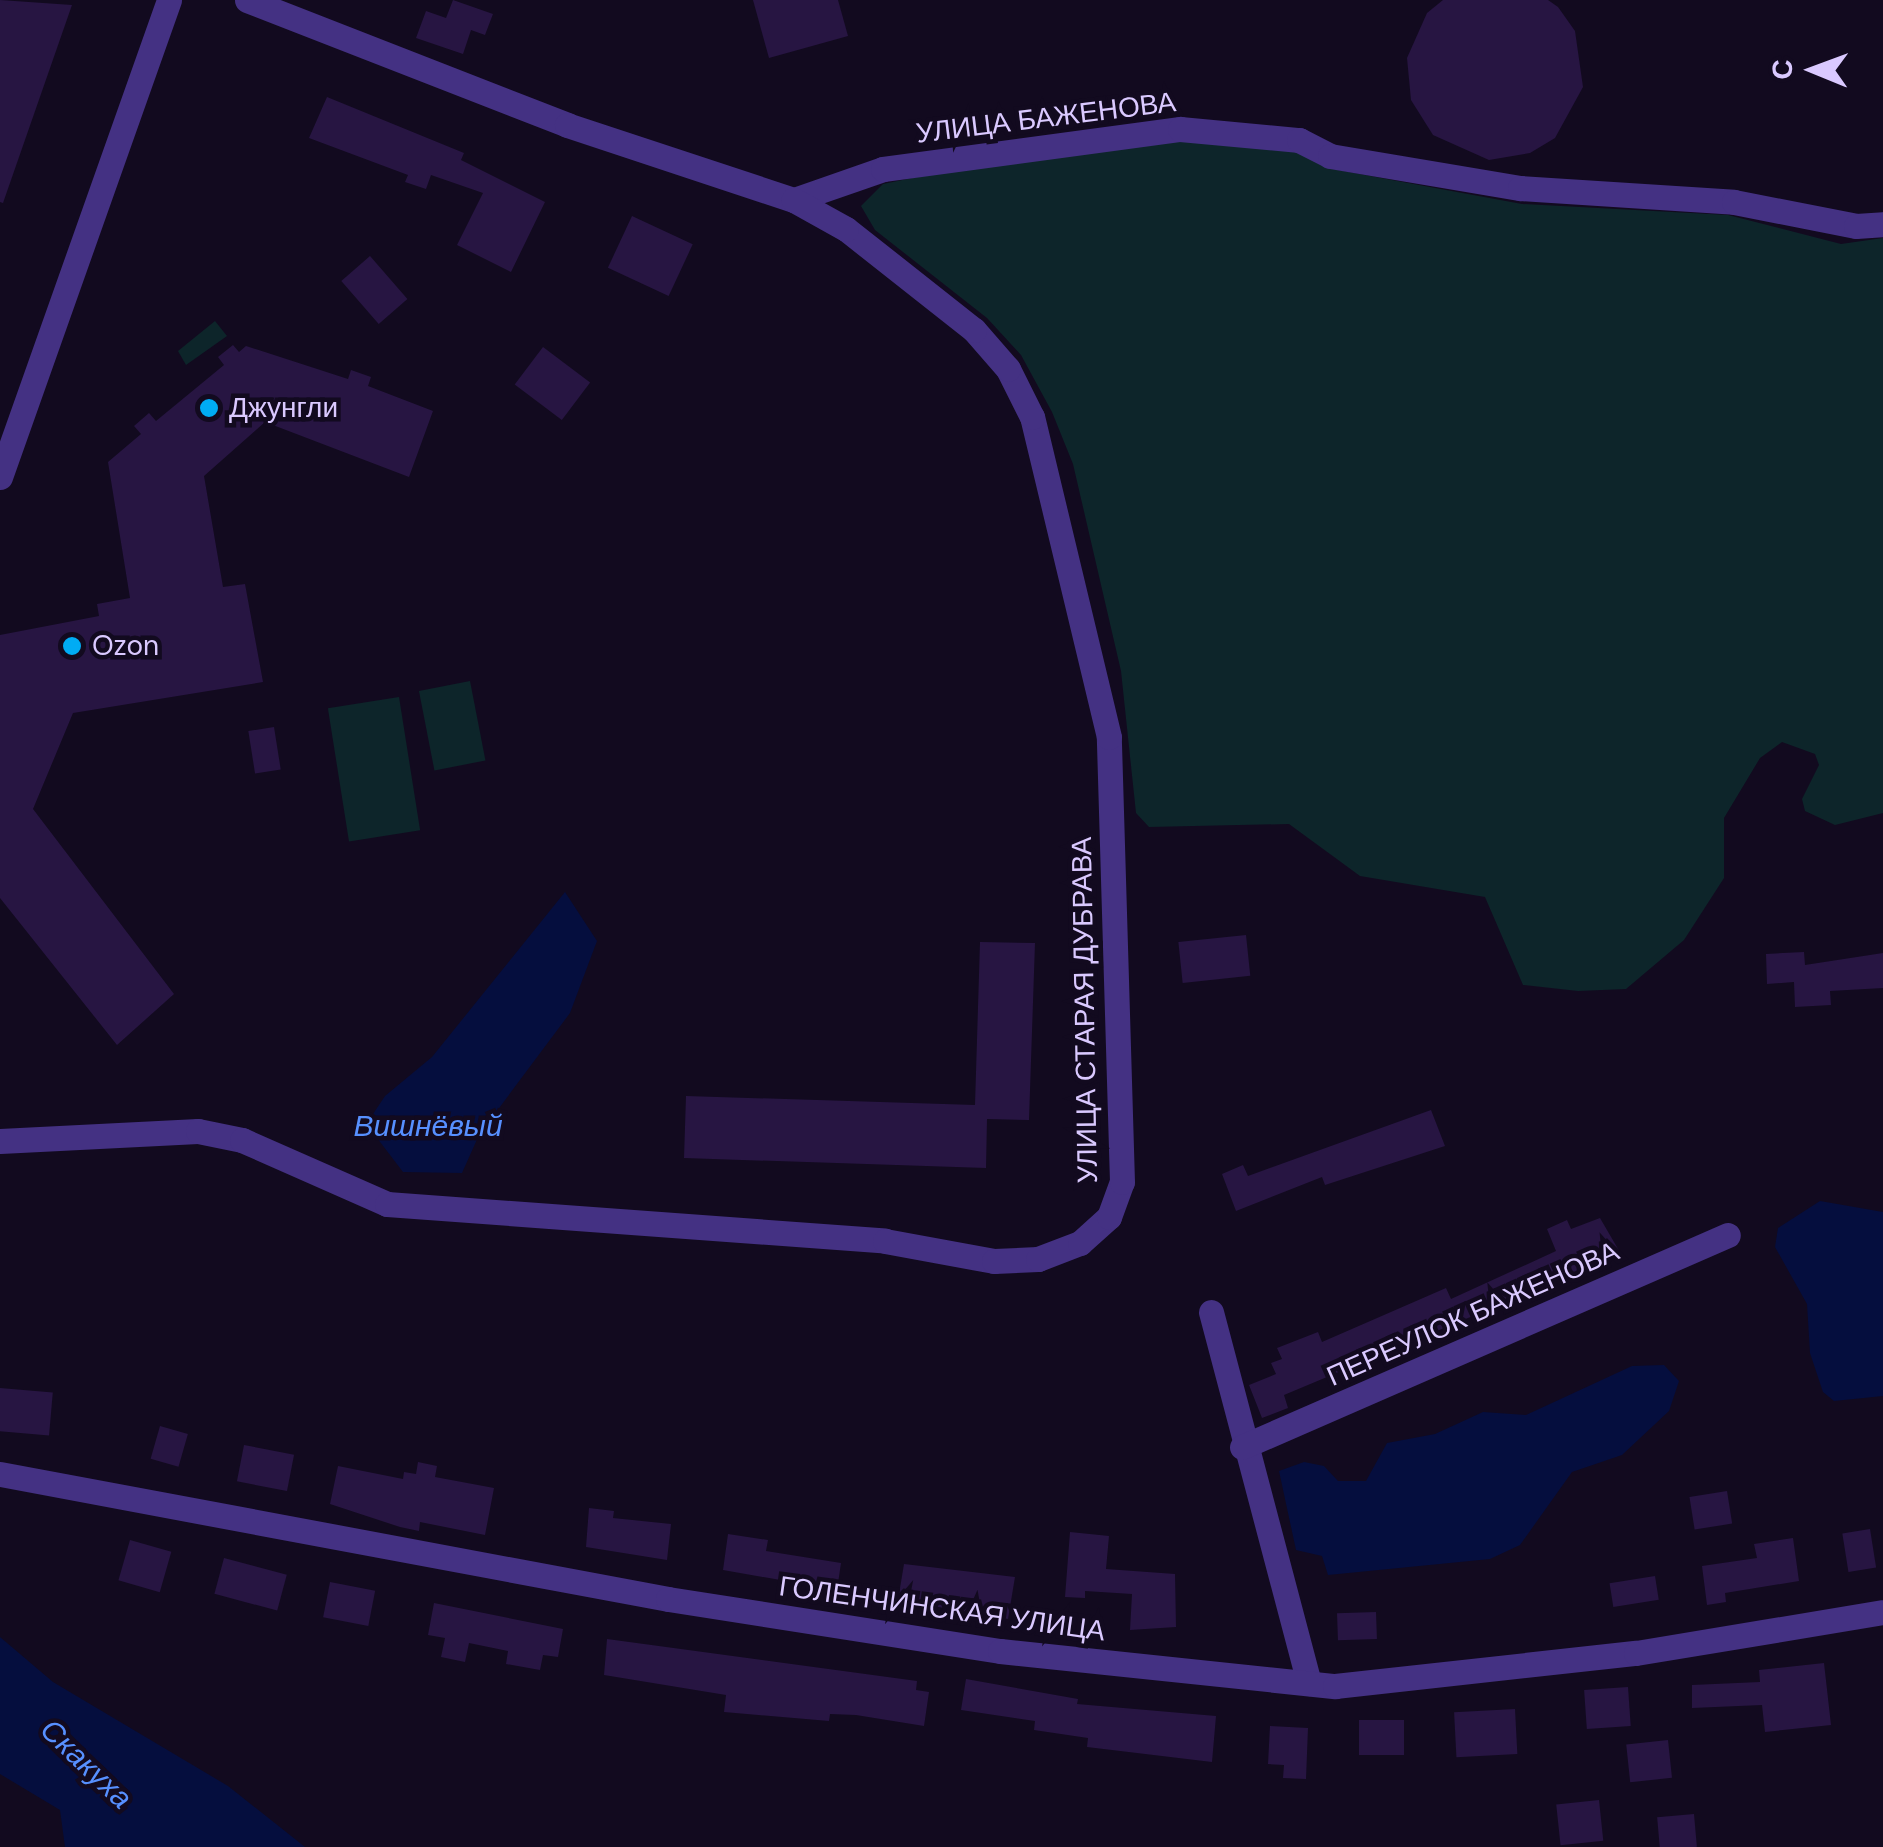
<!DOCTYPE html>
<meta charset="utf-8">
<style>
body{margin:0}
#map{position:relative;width:1883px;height:1847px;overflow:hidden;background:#120a1f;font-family:"DM Sans",sans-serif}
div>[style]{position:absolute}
.green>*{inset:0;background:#0d252a;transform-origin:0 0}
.water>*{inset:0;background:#050e3e}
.building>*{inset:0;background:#271542;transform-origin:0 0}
.minor>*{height:25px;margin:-12.5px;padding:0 12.5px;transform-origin:12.5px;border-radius:12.5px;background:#443183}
.tertiary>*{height:25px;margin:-12.5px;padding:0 12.5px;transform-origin:12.5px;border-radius:12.5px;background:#443183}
.dots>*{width:28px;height:28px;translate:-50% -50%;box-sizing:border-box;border:5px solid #120a1f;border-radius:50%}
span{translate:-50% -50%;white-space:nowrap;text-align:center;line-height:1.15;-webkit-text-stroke:9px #120a1f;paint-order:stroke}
.street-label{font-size:28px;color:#dac9ff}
.poi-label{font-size:28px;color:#dac9ff}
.left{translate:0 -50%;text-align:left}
.water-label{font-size:30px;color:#5790ff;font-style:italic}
.north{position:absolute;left:1763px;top:20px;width:100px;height:100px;-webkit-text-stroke:8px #120a1f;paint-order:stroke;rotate:271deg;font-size:28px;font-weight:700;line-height:40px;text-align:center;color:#dac9ff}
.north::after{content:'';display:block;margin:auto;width:35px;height:45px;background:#dac9ff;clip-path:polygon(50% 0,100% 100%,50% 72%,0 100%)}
</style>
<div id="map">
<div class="green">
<i style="clip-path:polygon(1178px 140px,1298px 151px,1327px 168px,1522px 204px,1728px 215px,1841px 244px,1883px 238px,1883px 813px,1835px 825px,1805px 811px,1802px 799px,1819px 765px,1815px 754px,1782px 742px,1760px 758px,1724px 818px,1724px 878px,1684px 940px,1626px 989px,1578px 991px,1523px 985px,1485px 897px,1360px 876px,1289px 824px,1149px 827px,1136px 813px,1121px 671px,1073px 464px,1052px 412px,1021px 355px,987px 318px,875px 230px,861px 206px,883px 184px,961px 168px)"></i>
<i style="clip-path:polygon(215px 321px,227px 336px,186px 365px,178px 351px)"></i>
<i style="left:470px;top:681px;width:81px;height:52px;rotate:79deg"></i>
<i style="left:399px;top:697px;width:135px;height:72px;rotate:81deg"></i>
</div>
<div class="water">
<i style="clip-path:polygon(565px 892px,597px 941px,570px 1013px,479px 1135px,462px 1173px,403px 1172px,374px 1134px,371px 1117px,385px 1096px,432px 1057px)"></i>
<i style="clip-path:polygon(1820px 1201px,1883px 1212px,1883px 1396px,1834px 1401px,1823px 1392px,1810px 1353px,1807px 1304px,1775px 1247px,1778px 1228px)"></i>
<i style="clip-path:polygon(1664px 1365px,1679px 1381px,1669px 1411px,1622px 1455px,1572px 1472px,1520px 1545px,1490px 1559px,1328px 1575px,1322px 1556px,1296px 1550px,1279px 1471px,1304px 1462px,1324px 1466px,1338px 1481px,1366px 1481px,1387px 1443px,1435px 1434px,1483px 1412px,1526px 1415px,1632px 1366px)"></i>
<i style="clip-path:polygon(0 1637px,53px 1682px,228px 1786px,305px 1847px,65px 1847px,60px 1810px,0 1774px)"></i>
</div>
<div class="building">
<i style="clip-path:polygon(0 0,72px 5px,3px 203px,0 202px)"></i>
<i style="clip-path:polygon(453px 0,493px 14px,485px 35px,471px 30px,463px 54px,416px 38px,426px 11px,446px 18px)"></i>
<i style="clip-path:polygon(753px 0,838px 0,848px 36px,769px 58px)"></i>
<i style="clip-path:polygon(1443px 0,1548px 0,1558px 7px,1575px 31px,1583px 87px,1555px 138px,1530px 153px,1489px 160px,1433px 135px,1411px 100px,1407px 58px,1427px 13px)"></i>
<i style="clip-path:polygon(327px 97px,464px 153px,461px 160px,545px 202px,511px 272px,457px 245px,483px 193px,431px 175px,426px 189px,405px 182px,408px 175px,309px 138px)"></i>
<i style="left:632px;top:216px;width:67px;height:57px;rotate:25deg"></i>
<i style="left:370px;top:256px;width:57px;height:38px;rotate:49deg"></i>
<i style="clip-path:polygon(233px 345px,239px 352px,246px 346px,348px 379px,351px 370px,371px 377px,368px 386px,433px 411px,409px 477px,265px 422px,204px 476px,223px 587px,245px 584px,263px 682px,73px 713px,33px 809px,174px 994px,117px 1045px,0 898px,0 635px,99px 616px,97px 604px,130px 598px,108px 462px,141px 434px,134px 426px,149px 413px,156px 421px,224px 365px,218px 357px)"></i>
<i style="left:543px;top:347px;width:59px;height:47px;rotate:37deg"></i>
<i style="left:274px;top:727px;width:43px;height:26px;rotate:81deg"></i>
<i style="left:1246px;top:935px;width:41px;height:68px;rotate:84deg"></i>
<i style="clip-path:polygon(980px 942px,1035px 943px,1029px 1120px,987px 1119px,986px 1168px,684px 1158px,686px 1096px,975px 1105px)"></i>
<i style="clip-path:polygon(1804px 952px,1805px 965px,1883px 953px,1883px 988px,1830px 991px,1831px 1005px,1795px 1007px,1794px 982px,1767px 984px,1766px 954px)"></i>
<i style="clip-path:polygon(1431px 1110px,1445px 1146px,1325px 1185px,1322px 1177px,1236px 1211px,1222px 1174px,1243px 1165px,1248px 1176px)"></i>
<i style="clip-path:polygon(1600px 1218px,1621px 1254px,1284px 1395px,1288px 1408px,1262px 1418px,1249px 1385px,1276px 1374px,1271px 1363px,1282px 1359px,1277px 1348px,1318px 1332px,1322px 1342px,1446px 1288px,1451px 1299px,1556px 1251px,1547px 1229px,1567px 1220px,1571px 1229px)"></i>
<i style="left:0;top:1388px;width:53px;height:43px;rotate:5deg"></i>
<i style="left:160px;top:1426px;width:29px;height:34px;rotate:16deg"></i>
<i style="left:244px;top:1445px;width:51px;height:37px;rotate:11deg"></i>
<i style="clip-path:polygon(418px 1462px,437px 1466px,435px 1477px,494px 1488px,485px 1535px,420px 1522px,419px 1531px,400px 1527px,330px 1504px,338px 1466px,403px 1479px,404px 1472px,416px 1474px)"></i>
<i style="left:1727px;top:1491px;width:33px;height:38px;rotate:81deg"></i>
<i style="clip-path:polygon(589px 1508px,614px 1511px,613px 1518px,671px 1524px,667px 1560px,586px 1547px)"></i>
<i style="left:1870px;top:1529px;width:39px;height:28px;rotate:81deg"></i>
<i style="clip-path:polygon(1070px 1532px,1109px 1536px,1106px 1569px,1175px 1574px,1176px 1627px,1130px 1630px,1132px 1594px,1085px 1591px,1085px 1598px,1065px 1597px)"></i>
<i style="clip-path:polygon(728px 1534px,768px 1540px,766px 1551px,841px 1563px,837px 1590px,723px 1570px)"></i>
<i style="clip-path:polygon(1793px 1538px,1799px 1581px,1725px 1593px,1726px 1602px,1707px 1605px,1702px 1566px,1757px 1558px,1754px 1544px)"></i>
<i style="left:130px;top:1540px;width:43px;height:42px;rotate:16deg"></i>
<i style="left:224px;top:1558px;width:65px;height:37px;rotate:15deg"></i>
<i style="clip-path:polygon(904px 1564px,1015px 1577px,1008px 1619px,898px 1600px)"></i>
<i style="left:1655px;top:1576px;width:24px;height:46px;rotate:81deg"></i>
<i style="left:330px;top:1582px;width:46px;height:36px;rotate:11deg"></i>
<i style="clip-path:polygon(434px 1603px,563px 1629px,558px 1657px,543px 1655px,540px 1670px,506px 1664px,508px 1651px,469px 1643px,465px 1662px,441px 1657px,445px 1638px,428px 1635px)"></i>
<i style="left:1376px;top:1612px;width:27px;height:39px;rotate:88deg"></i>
<i style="clip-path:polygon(607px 1639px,917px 1681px,916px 1690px,929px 1692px,924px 1726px,856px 1715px,830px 1714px,829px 1721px,724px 1712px,726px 1695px,604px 1675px)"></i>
<i style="clip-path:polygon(1824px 1663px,1831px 1725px,1765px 1732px,1762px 1705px,1692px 1708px,1692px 1685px,1760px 1682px,1759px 1670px)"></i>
<i style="clip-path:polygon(966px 1679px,1078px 1699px,1077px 1704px,1216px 1716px,1212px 1762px,1087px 1747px,1088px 1738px,1034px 1730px,1035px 1721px,961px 1710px)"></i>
<i style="left:1628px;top:1687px;width:39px;height:44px;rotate:86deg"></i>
<i style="left:1515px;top:1709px;width:45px;height:61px;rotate:87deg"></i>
<i style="left:1359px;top:1720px;width:45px;height:35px"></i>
<i style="clip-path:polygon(1270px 1726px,1308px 1728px,1306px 1779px,1283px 1778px,1284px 1765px,1268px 1764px)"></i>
<i style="left:1668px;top:1740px;width:38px;height:42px;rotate:84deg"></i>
<i style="left:1599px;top:1800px;width:41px;height:43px;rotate:84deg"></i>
<i style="left:1694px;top:1814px;width:33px;height:37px;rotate:85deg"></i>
</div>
<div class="minor">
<i style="left:247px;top:0;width:344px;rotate:21.3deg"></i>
<i style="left:567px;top:125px;width:239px;rotate:18.3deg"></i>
<i style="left:794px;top:200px;width:94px;rotate:-19.2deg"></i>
<i style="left:883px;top:169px;width:300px;rotate:-7.7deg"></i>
<i style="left:1180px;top:129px;width:120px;rotate:5.3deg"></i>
<i style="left:1299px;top:140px;width:35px;rotate:27deg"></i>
<i style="left:1330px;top:156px;width:193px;rotate:9.6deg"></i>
<i style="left:1520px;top:188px;width:214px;rotate:3.7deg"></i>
<i style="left:1734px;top:202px;width:124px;rotate:11.1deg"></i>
<i style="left:1856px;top:226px;width:27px;rotate:-4deg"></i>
<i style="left:0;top:1141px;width:198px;rotate:-2.9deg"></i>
<i style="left:198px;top:1131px;width:45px;rotate:11.6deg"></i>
<i style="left:242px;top:1140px;width:158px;rotate:23.8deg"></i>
<i style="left:387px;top:1204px;width:499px;rotate:4.2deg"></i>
<i style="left:885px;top:1241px;width:111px;rotate:10.4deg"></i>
<i style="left:994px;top:1261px;width:44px;rotate:-2.6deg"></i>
<i style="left:1038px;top:1259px;width:45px;rotate:-20.9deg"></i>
<i style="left:1080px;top:1243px;width:39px;rotate:-42deg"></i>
<i style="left:1109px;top:1217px;width:37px;rotate:-70deg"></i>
<i style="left:1122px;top:1182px;width:445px;rotate:-91.7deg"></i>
<i style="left:1109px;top:737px;width:329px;rotate:-103.5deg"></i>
<i style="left:1032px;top:417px;width:54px;rotate:-116.6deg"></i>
<i style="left:1008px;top:369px;width:52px;rotate:-131.1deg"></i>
<i style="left:974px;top:330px;width:163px;rotate:-141.7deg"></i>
<i style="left:846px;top:229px;width:60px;rotate:-150.9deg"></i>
<i style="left:1211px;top:1312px;width:384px;rotate:75.2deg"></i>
<i style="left:1242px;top:1447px;width:530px;rotate:-23.57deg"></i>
<i style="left:0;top:1474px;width:680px;rotate:10.6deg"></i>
<i style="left:668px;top:1599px;width:336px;rotate:8.9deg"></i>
<i style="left:1000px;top:1651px;width:337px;rotate:6deg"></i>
<i style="left:1335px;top:1686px;width:303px;rotate:-6.3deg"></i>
<i style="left:1636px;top:1653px;width:250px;rotate:-9.4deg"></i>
</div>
<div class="tertiary">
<i style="left:0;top:477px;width:506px;rotate:-70.49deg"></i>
</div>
<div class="dots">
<i style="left:209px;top:408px;background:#00acf4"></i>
<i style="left:72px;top:646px;background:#00acf4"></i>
</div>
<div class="street-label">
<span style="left:1046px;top:118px;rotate:-7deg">УЛИЦА БАЖЕНОВА</span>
<span style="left:1085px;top:1010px;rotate:-91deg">УЛИЦА СТАРАЯ ДУБРАВА</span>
<span style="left:1473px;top:1314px;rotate:-24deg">ПЕРЕУЛОК БАЖЕНОВА</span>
<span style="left:942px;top:1609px;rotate:8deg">ГОЛЕНЧИНСКАЯ УЛИЦА</span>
</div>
<div class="poi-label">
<span class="left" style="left:229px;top:408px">Джунгли</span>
<span class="left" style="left:92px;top:646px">Ozon</span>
</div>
<div class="water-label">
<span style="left:428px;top:1126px">Вишнёвый</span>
<span style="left:86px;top:1764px;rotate:44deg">Скакуха</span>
</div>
<div class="north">С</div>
</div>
